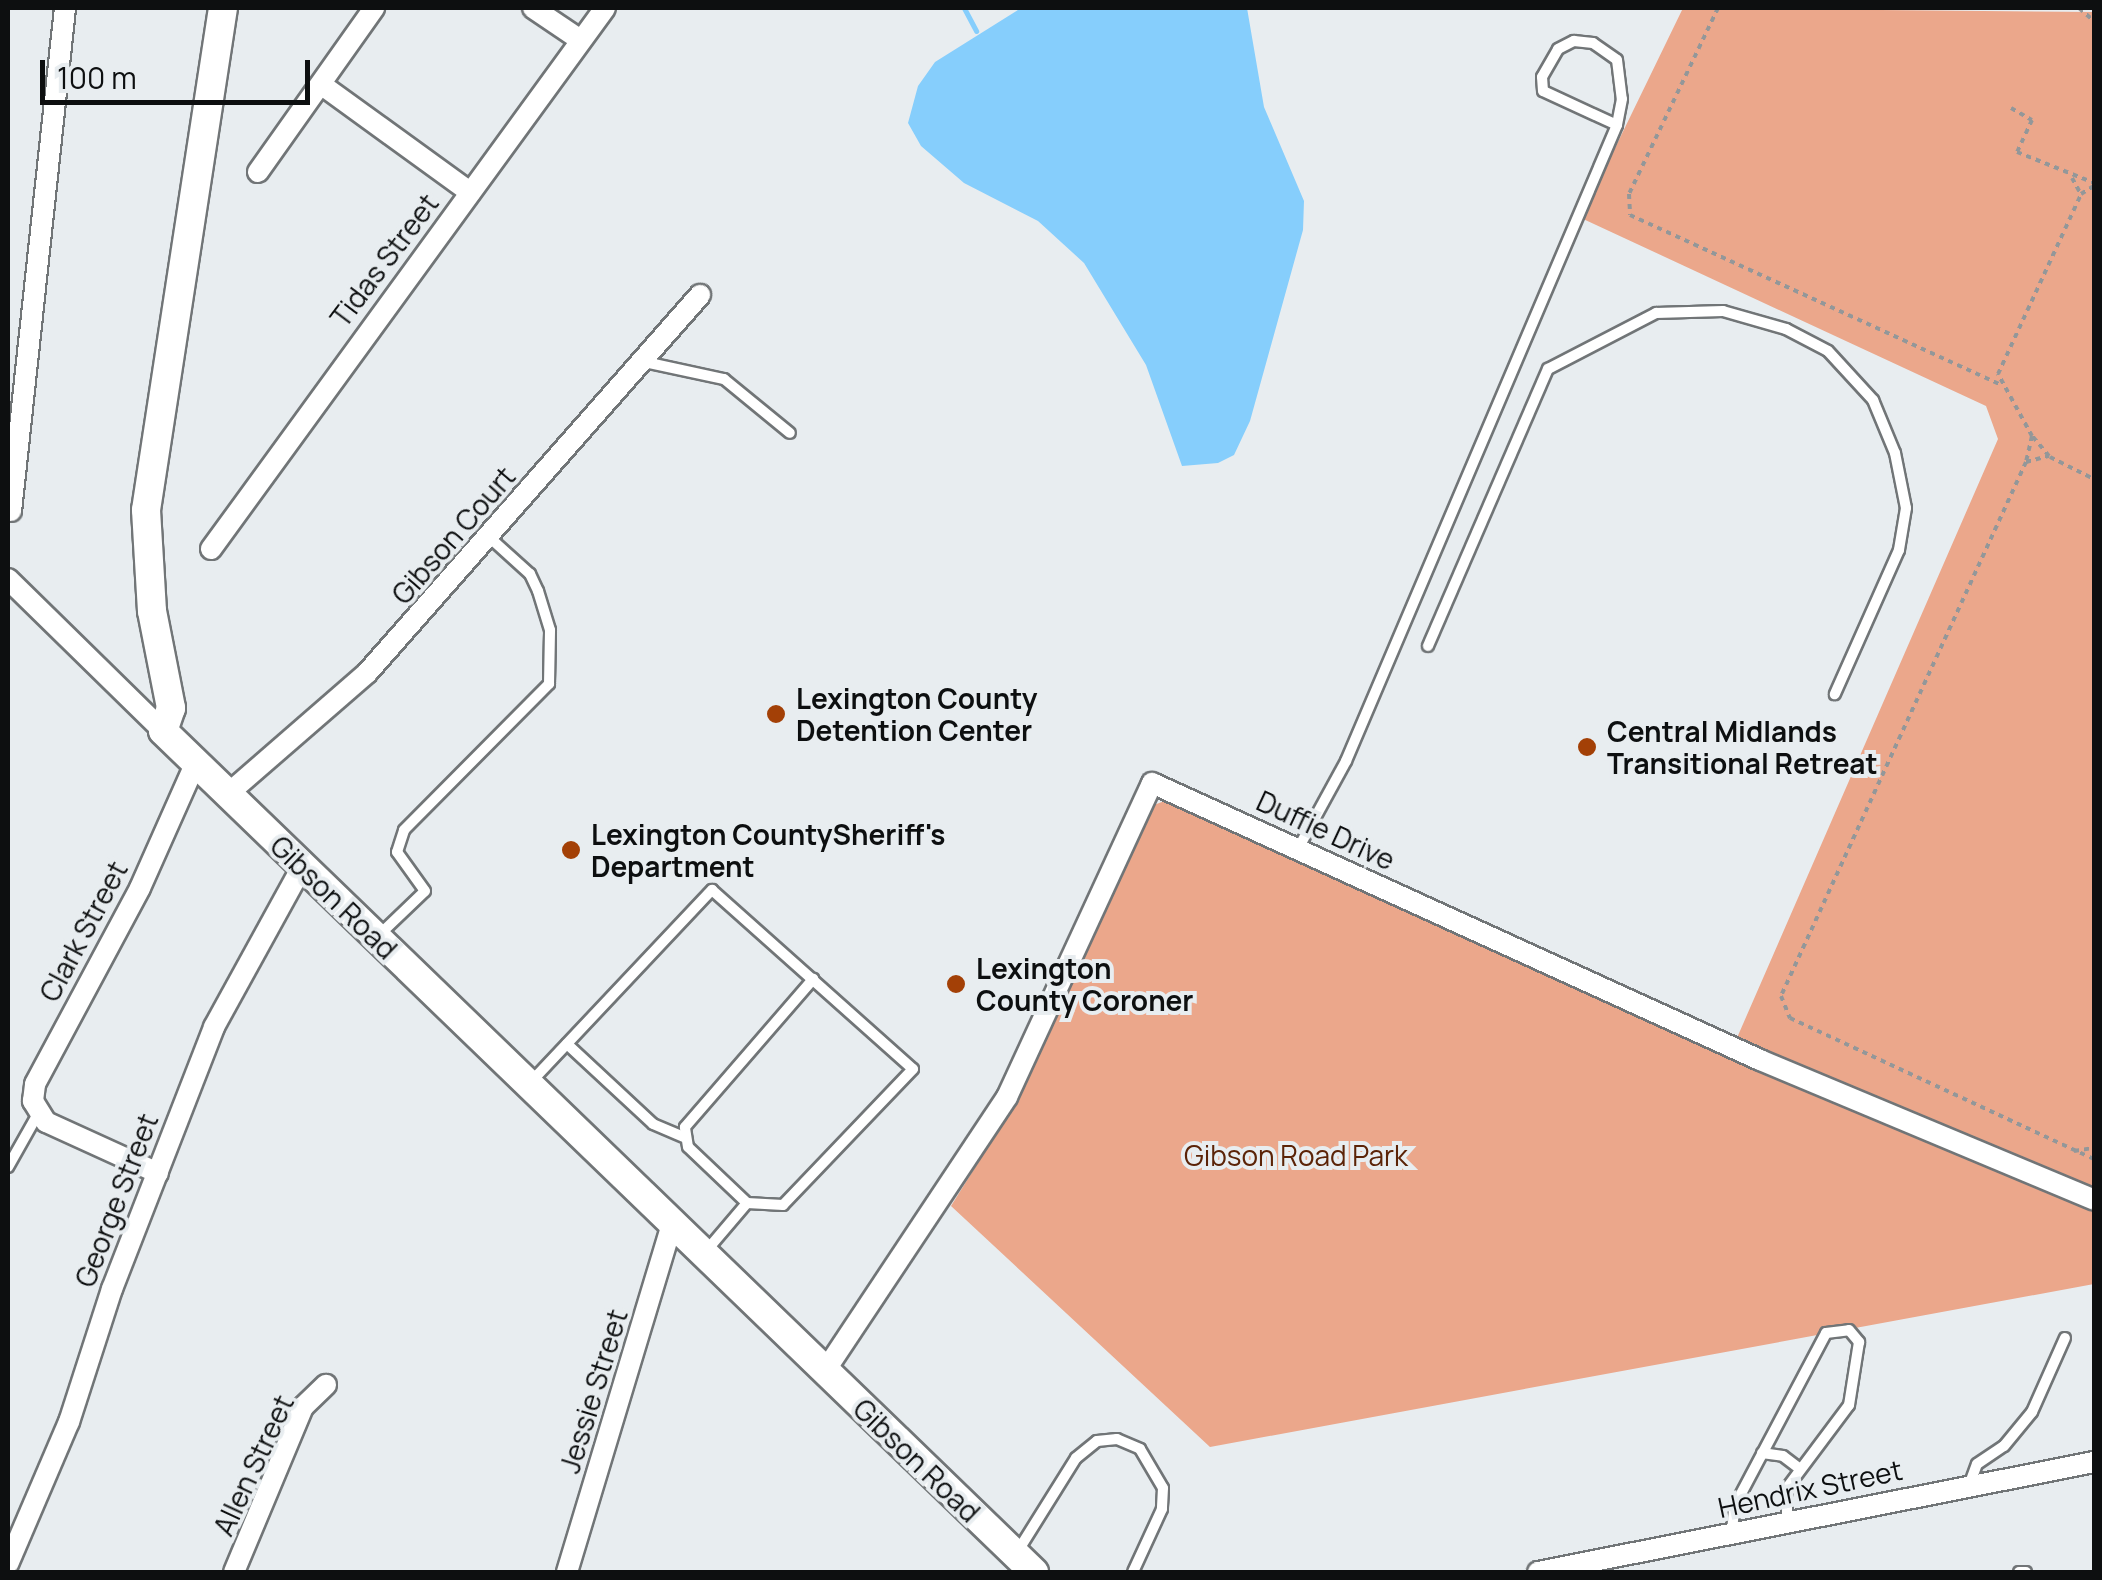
<!DOCTYPE html>
<style>
body{margin:0}
#map{position:relative;width:2102px;height:1580px;overflow:hidden;background:#e8edf0;font-family:Manrope,sans-serif}
div>[style]{position:absolute}
.green>*{inset:0;background:#eba78b}
.water>*{inset:0;background:#86cefc}
.stream>*{height:5px;margin:-2.5px;padding:0 2.5px;transform-origin:2.5px;border-radius:2.5px;background:#86cefc}
.path>*{height:4px;margin-top:-2px;transform-origin:0;background:repeating-linear-gradient(90deg,#939799 0 5px,transparent 0 10px)}
.roads{filter:drop-shadow(2px 0 #717577) drop-shadow(-2px 0 #717577) drop-shadow(0 2px #717577) drop-shadow(0 -2px #717577)}
.lane>*{height:10px;margin:-5px;padding:0 5px;transform-origin:5px;border-radius:5px;background:#fff}
.street>*{height:20px;margin:-10px;padding:0 10px;transform-origin:10px;border-radius:10px;background:#fff}
.secondary>*{height:28px;margin:-14px;padding:0 14px;transform-origin:14px;border-radius:14px;background:#fff}
.dots>*{width:28px;height:28px;translate:-50% -50%;box-sizing:border-box;border:5px solid #e8edf0;border-radius:50%}
span{translate:-50% -50%;white-space:nowrap;text-align:center;line-height:1.15;-webkit-text-stroke:8px #e8edf0;paint-order:stroke}
.street-label{font-size:28px;color:#0d0f10}
.poi-label{font-size:28px;color:#0d0f10;font-weight:700}
.left{translate:0 -50%;text-align:left}
.park-label{font-size:28px;color:#5b2307}
.frame{position:absolute;inset:0;border:10px solid #0d0f10;pointer-events:none}
.scale{position:absolute;left:40px;top:60px;width:270px;height:45px;box-sizing:border-box;border:5px solid #0d0f10;border-top:0;padding-left:12px;font-size:30px;line-height:35px;white-space:nowrap;color:#0d0f10;-webkit-text-stroke:8px #e8edf0;paint-order:stroke}
</style>
<div id="map">
<div class="green">
<i style="clip-path:polygon(1683px 8px,2094px 12px,2094px 1189px,1733px 1047px,1998px 439px,1986px 406px,1581px 218px)"></i>
<i style="clip-path:polygon(1172px 798px,2094px 1209px,2094px 1284px,1210px 1447px,951px 1206px,1019px 1097px,1154px 805px)"></i>
</div>
<div class="water">
<i style="clip-path:polygon(1021px 8px,1247px 8px,1264px 107px,1304px 201px,1303px 230px,1250px 421px,1234px 455px,1218px 463px,1182px 466px,1146px 365px,1084px 263px,1038px 221px,964px 183px,921px 146px,908px 123px,918px 86px,935px 62px)"></i>
</div>
<div class="stream">
<i style="left:964px;top:8px;width:26px;rotate:62deg"></i>
</div>
<div class="path">
<i style="left:1718px;top:8px;width:206px;rotate:115.6deg"></i>
<i style="left:1629px;top:194px;width:21px;rotate:87deg"></i>
<i style="left:1630px;top:215px;width:406px;rotate:24.6deg"></i>
<i style="left:2079px;top:8px;width:20px;rotate:41deg"></i>
<i style="left:2011px;top:108px;width:24px;rotate:30deg"></i>
<i style="left:2032px;top:120px;width:35px;rotate:115deg"></i>
<i style="left:2017px;top:152px;width:83px;rotate:21.9deg"></i>
<i style="left:2072px;top:178px;width:18px;rotate:61deg"></i>
<i style="left:2081px;top:194px;width:15px;rotate:-32deg"></i>
<i style="left:2032px;top:436px;width:71px;rotate:-118.7deg"></i>
<i style="left:1998px;top:374px;width:198px;rotate:-65.2deg"></i>
<i style="left:2050px;top:457px;width:49px;rotate:26.6deg"></i>
<i style="left:2026px;top:462px;width:24px;rotate:-15deg"></i>
<i style="left:2049px;top:456px;width:26px;rotate:-130deg"></i>
<i style="left:2032px;top:436px;width:27px;rotate:103deg"></i>
<i style="left:2026px;top:462px;width:588px;rotate:114.65deg"></i>
<i style="left:1781px;top:996px;width:24px;rotate:68deg"></i>
<i style="left:1790px;top:1018px;width:335px;rotate:24.9deg"></i>
<i style="left:2074px;top:1151px;width:20px;rotate:-9deg"></i>
</div>
<div class="roads">
<div class="lane">
<i style="left:640px;top:361px;width:86px;rotate:12.1deg"></i>
<i style="left:724px;top:379px;width:85px;rotate:39.3deg"></i>
<i style="left:1428px;top:646px;width:302px;rotate:-66.6deg"></i>
<i style="left:1548px;top:369px;width:122px;rotate:-27.4deg"></i>
<i style="left:1656px;top:313px;width:67px;rotate:-1.7deg"></i>
<i style="left:1723px;top:311px;width:66px;rotate:15.9deg"></i>
<i style="left:1786px;top:329px;width:47px;rotate:27.6deg"></i>
<i style="left:1828px;top:351px;width:67px;rotate:47.4deg"></i>
<i style="left:1873px;top:400px;width:57px;rotate:67.5deg"></i>
<i style="left:1895px;top:453px;width:56px;rotate:78.7deg"></i>
<i style="left:1906px;top:508px;width:43px;rotate:99.5deg"></i>
<i style="left:1899px;top:550px;width:158px;rotate:114deg"></i>
<i style="left:1299px;top:847px;width:98px;rotate:-61.3deg"></i>
<i style="left:1346px;top:761px;width:691px;rotate:-66.92deg"></i>
<i style="left:1617px;top:125px;width:81px;rotate:-155.3deg"></i>
<i style="left:1543px;top:91px;width:14px;rotate:-94deg"></i>
<i style="left:1542px;top:77px;width:32px;rotate:-60deg"></i>
<i style="left:1558px;top:49px;width:18px;rotate:-27deg"></i>
<i style="left:1574px;top:41px;width:19px;rotate:6deg"></i>
<i style="left:1593px;top:43px;width:29px;rotate:35deg"></i>
<i style="left:1617px;top:60px;width:39px;rotate:83deg"></i>
<i style="left:1622px;top:99px;width:26px;rotate:101deg"></i>
<i style="left:377px;top:937px;width:66px;rotate:-43.8deg"></i>
<i style="left:425px;top:891px;width:48px;rotate:-125.7deg"></i>
<i style="left:397px;top:852px;width:23px;rotate:-72deg"></i>
<i style="left:404px;top:830px;width:206px;rotate:-45.2deg"></i>
<i style="left:549px;top:684px;width:54px;rotate:-88.9deg"></i>
<i style="left:550px;top:630px;width:41px;rotate:-107.1deg"></i>
<i style="left:538px;top:591px;width:19px;rotate:-115deg"></i>
<i style="left:530px;top:574px;width:55px;rotate:-137.9deg"></i>
<i style="left:567px;top:1044px;width:117px;rotate:42.9deg"></i>
<i style="left:653px;top:1124px;width:33px;rotate:23deg"></i>
<i style="left:529px;top:1084px;width:267px;rotate:-46.7deg"></i>
<i style="left:712px;top:890px;width:269px;rotate:41.7deg"></i>
<i style="left:913px;top:1069px;width:188px;rotate:133.7deg"></i>
<i style="left:783px;top:1205px;width:36px;rotate:-177deg"></i>
<i style="left:747px;top:1203px;width:62px;rotate:130.4deg"></i>
<i style="left:8px;top:1167px;width:63px;rotate:-60.6deg"></i>
<i style="left:747px;top:1203px;width:81px;rotate:-136.5deg"></i>
<i style="left:688px;top:1147px;width:20px;rotate:-99deg"></i>
<i style="left:685px;top:1127px;width:196px;rotate:-49.1deg"></i>
<i style="left:1762px;top:1453px;width:21px;rotate:8deg"></i>
<i style="left:1783px;top:1456px;width:21px;rotate:37deg"></i>
<i style="left:1970px;top:1483px;width:20px;rotate:-70deg"></i>
<i style="left:1977px;top:1464px;width:32px;rotate:-34deg"></i>
<i style="left:2004px;top:1446px;width:44px;rotate:-50.5deg"></i>
<i style="left:2032px;top:1412px;width:81px;rotate:-66deg"></i>
<i style="left:1732px;top:1532px;width:25px;rotate:-85deg"></i>
<i style="left:1734px;top:1507px;width:197px;rotate:-62.1deg"></i>
<i style="left:1826px;top:1333px;width:23px;rotate:-7deg"></i>
<i style="left:1849px;top:1330px;width:16px;rotate:50deg"></i>
<i style="left:1859px;top:1342px;width:64px;rotate:99deg"></i>
<i style="left:1849px;top:1405px;width:104px;rotate:126.8deg"></i>
<i style="left:1787px;top:1488px;width:33px;rotate:90deg"></i>
<i style="left:1016px;top:1554px;width:113px;rotate:-58deg"></i>
<i style="left:1076px;top:1458px;width:27px;rotate:-39deg"></i>
<i style="left:1097px;top:1441px;width:20px;rotate:-6deg"></i>
<i style="left:1117px;top:1439px;width:25px;rotate:23deg"></i>
<i style="left:1140px;top:1449px;width:45px;rotate:59.5deg"></i>
<i style="left:1163px;top:1488px;width:21px;rotate:93deg"></i>
<i style="left:1162px;top:1509px;width:69px;rotate:114.7deg"></i>
<i style="left:2019px;top:1572px;width:7px"></i>
</div>
<div class="street">
<i style="left:533px;top:8px;width:55px;rotate:34deg"></i>
<i style="left:322px;top:85px;width:183px;rotate:35.9deg"></i>
<i style="left:258px;top:172px;width:201px;rotate:-54.7deg"></i>
<i style="left:11px;top:511px;width:506px;rotate:-83.87deg"></i>
<i style="left:211px;top:549px;width:669px;rotate:-53.93deg"></i>
<i style="left:8px;top:579px;width:217px;rotate:44.4deg"></i>
<i style="left:229px;top:793px;width:183px;rotate:-41deg"></i>
<i style="left:367px;top:673px;width:504px;rotate:-48.62deg"></i>
<i style="left:158px;top:1173px;width:123px;rotate:-155.5deg"></i>
<i style="left:46px;top:1122px;width:25px;rotate:-122deg"></i>
<i style="left:33px;top:1101px;width:17px;rotate:-83deg"></i>
<i style="left:35px;top:1084px;width:222px;rotate:-61.8deg"></i>
<i style="left:140px;top:888px;width:138px;rotate:-66deg"></i>
<i style="left:825px;top:1371px;width:329px;rotate:-56.4deg"></i>
<i style="left:1007px;top:1097px;width:346px;rotate:-65.2deg"></i>
<i style="left:1152px;top:783px;width:668px;rotate:24.49deg"></i>
<i style="left:1760px;top:1060px;width:362px;rotate:22.7deg"></i>
<i style="left:8px;top:1564px;width:155px;rotate:-66.8deg"></i>
<i style="left:69px;top:1422px;width:140px;rotate:-72.1deg"></i>
<i style="left:112px;top:1289px;width:281px;rotate:-68.7deg"></i>
<i style="left:214px;top:1027px;width:183px;rotate:-61.2deg"></i>
<i style="left:234px;top:1572px;width:179px;rotate:-67.3deg"></i>
<i style="left:303px;top:1407px;width:32px;rotate:-44deg"></i>
<i style="left:567px;top:1572px;width:363px;rotate:-73.2deg"></i>
<i style="left:1538px;top:1572px;width:567px;rotate:-11.19deg"></i>
</div>
<div class="secondary">
<i style="left:223px;top:8px;width:508px;rotate:98.72deg"></i>
<i style="left:146px;top:510px;width:101px;rotate:86.6deg"></i>
<i style="left:152px;top:611px;width:99px;rotate:78.9deg"></i>
<i style="left:171px;top:708px;width:24px;rotate:109deg"></i>
<i style="left:163px;top:731px;width:1211px;rotate:44deg"></i>
</div>
</div>
<div class="dots">
<i style="left:776px;top:714px;background:#a34006"></i>
<i style="left:1587px;top:747px;background:#a34006"></i>
<i style="left:571px;top:850px;background:#a34006"></i>
<i style="left:956px;top:984px;background:#a34006"></i>
</div>
<div class="street-label">
<span style="left:384px;top:260px;rotate:-53deg">Tidas Street</span>
<span style="left:453px;top:535px;rotate:-49deg">Gibson Court</span>
<span style="left:1326px;top:830px;rotate:25deg">Duffie Drive</span>
<span style="left:334px;top:897px;rotate:44deg">Gibson Road</span>
<span style="left:83px;top:931px;rotate:-62deg">Clark Street</span>
<span style="left:116px;top:1200px;rotate:-69deg">George Street</span>
<span style="left:593px;top:1391px;rotate:-73deg">Jessie Street</span>
<span style="left:917px;top:1460px;rotate:44deg">Gibson Road</span>
<span style="left:253px;top:1465px;rotate:-65deg">Allen Street</span>
<span style="left:1810px;top:1488px;rotate:-12deg">Hendrix Street</span>
</div>
<div class="poi-label">
<span class="left" style="left:796px;top:714px">Lexington County<br>Detention Center</span>
<span class="left" style="left:1607px;top:747px">Central Midlands<br>Transitional Retreat</span>
<span class="left" style="left:591px;top:850px">Lexington CountySheriff's<br>Department</span>
<span class="left" style="left:976px;top:984px">Lexington<br>County Coroner</span>
</div>
<div class="park-label">
<span style="left:1296px;top:1155px">Gibson Road Park</span>
</div>
<div class="frame"></div>
<div class="scale">100 m</div>
</div>
